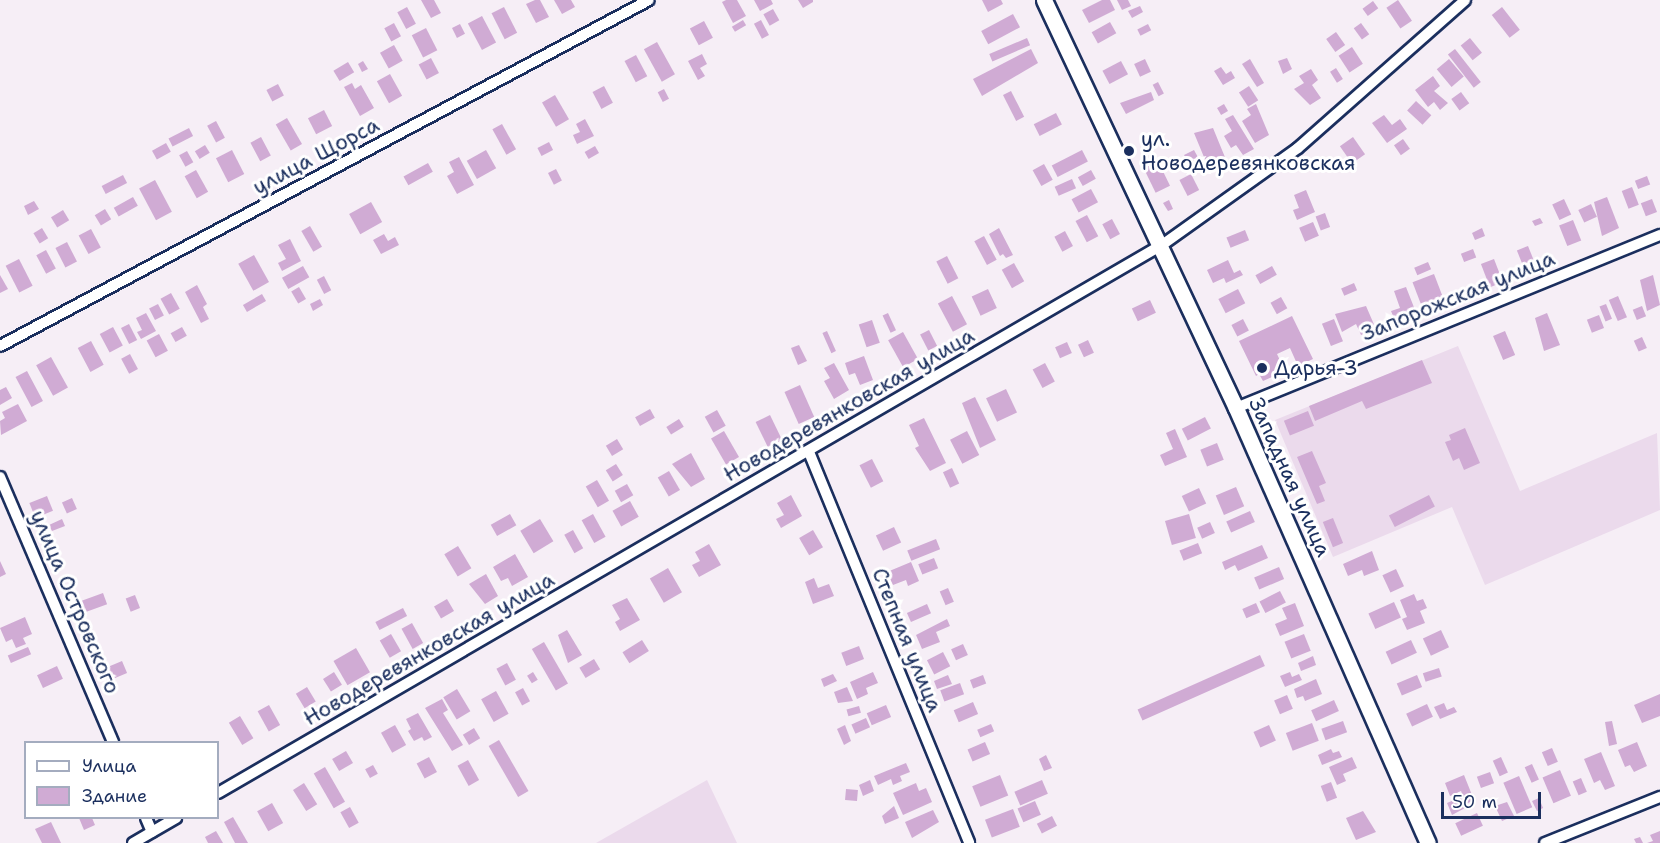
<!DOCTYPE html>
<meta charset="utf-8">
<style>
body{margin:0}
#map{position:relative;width:1660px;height:843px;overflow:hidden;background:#f6eef6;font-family:"Shantell Sans",sans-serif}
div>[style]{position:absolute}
.built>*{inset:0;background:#ebdaec}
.building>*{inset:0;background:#d0abd4;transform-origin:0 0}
.roads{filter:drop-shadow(2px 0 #1b2f5e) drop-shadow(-2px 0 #1b2f5e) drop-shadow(0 2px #1b2f5e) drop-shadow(0 -2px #1b2f5e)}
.minor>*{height:10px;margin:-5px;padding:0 5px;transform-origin:5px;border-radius:5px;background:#fff}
.secondary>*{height:15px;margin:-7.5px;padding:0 7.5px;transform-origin:7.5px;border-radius:7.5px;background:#fff}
.dots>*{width:16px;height:16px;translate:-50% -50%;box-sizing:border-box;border:3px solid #fff;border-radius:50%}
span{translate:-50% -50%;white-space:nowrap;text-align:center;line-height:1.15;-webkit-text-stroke:6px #fff;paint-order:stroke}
.poi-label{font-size:21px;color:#1b2f5e}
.left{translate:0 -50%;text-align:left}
.street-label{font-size:21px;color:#1b2f5e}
.legend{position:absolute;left:24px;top:741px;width:195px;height:78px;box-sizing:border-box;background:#fff;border:2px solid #a4acbf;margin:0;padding:8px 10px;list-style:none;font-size:18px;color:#1b2f5e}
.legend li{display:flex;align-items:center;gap:12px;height:30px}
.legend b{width:30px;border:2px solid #a4acbf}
.scale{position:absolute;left:1441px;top:792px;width:100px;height:27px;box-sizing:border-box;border:3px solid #1b2f5e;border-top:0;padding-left:8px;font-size:18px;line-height:21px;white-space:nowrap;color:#1b2f5e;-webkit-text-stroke:4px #fff;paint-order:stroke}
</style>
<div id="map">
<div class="built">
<i style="clip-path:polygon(1458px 346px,1520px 491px,1657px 433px,1660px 510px,1485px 585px,1452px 507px,1333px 557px,1275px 420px)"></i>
<i style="clip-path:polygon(707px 780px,737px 843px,596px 843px)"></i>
</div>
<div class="building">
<i style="clip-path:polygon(421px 0,434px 0,441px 13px,431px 18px)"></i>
<i style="clip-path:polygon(535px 0,540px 0,549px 17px,536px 23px,526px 4px)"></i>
<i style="clip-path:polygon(554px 0,571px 0,575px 7px,562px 14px)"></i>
<i style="clip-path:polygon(726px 0,737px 0,746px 16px,733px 23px,722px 2px)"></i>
<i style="clip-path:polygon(754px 0,771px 0,773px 4px,760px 11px)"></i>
<i style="clip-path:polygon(798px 0,813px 0,813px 2px,803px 8px)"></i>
<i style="clip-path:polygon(982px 0,1001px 0,1003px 4px,988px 12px)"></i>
<i style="clip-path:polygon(1102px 0,1110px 0,1115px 10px,1089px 23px,1082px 10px)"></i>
<i style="clip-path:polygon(1117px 0,1128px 0,1131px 6px,1122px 10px)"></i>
<i style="left:1398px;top:0;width:25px;height:14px;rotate:56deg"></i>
<i style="left:1373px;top:1px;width:9px;height:13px;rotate:54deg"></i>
<i style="clip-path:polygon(1140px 6px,1143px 12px,1132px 18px,1128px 11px)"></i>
<i style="left:407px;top:7px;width:19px;height:11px;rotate:62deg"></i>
<i style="left:504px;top:7px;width:29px;height:14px;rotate:63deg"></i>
<i style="left:1502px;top:7px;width:29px;height:13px;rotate:52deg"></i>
<i style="left:773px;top:9px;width:13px;height:11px;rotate:61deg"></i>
<i style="left:1013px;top:14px;width:15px;height:36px;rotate:62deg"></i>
<i style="left:482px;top:16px;width:30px;height:16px;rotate:62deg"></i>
<i style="left:743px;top:20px;width:6px;height:13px;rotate:59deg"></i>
<i style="left:761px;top:20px;width:17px;height:8px;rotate:62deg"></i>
<i style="left:704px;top:21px;width:19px;height:16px;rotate:62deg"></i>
<i style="left:1110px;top:22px;width:13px;height:21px;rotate:61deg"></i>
<i style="left:394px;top:23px;width:15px;height:11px;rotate:62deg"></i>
<i style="left:1361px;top:23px;width:14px;height:9px;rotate:54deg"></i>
<i style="left:460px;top:24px;width:11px;height:9px;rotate:63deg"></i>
<i style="left:1148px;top:24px;width:7px;height:12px;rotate:63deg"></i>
<i style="left:426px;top:28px;width:25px;height:16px;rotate:63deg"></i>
<i style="left:1336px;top:32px;width:16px;height:12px;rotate:55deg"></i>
<i style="left:1027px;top:38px;width:8px;height:41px;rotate:67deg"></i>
<i style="left:1470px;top:38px;width:19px;height:12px;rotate:51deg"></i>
<i style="left:657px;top:42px;width:37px;height:15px;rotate:61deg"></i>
<i style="left:394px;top:45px;width:18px;height:16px;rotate:61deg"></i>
<i style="left:1352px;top:47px;width:20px;height:16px;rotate:57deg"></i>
<i style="clip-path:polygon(1031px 49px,1038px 63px,982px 96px,973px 79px)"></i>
<i style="left:1455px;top:49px;width:42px;height:9px;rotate:52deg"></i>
<i style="clip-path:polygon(702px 54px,707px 64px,700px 68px,705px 76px,698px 80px,688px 61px)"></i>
<i style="left:636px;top:55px;width:24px;height:13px;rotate:62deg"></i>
<i style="left:431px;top:58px;width:17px;height:14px;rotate:62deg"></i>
<i style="clip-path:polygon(1287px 58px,1292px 69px,1283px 74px,1278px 61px)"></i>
<i style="left:1145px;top:59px;width:14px;height:12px;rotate:65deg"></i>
<i style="clip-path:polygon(1250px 59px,1264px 83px,1257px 87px,1242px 64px)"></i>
<i style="left:1449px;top:59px;width:23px;height:16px;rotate:50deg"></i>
<i style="clip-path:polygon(363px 61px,368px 69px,362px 72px,358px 64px)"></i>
<i style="left:1121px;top:61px;width:15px;height:21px;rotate:62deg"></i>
<i style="left:348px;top:62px;width:12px;height:17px;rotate:59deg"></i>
<i style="clip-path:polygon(1221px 67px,1226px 74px,1231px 71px,1235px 78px,1223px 85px,1214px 71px)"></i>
<i style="left:1336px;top:68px;width:13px;height:7px;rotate:58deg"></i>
<i style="clip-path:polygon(1311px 69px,1318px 80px,1312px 85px,1321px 98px,1310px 105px,1294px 89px,1304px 83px,1299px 76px)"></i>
<i style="left:390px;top:74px;width:25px;height:15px;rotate:61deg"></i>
<i style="clip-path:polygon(1433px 76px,1440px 86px,1434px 91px,1448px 103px,1440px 110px,1434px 102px,1428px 107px,1415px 90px)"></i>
<i style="left:1158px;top:82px;width:13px;height:6px;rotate:63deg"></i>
<i style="clip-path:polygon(352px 83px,355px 89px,361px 85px,374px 108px,360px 116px,344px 87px)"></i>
<i style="left:278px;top:84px;width:13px;height:13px;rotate:63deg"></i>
<i style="left:604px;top:86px;width:19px;height:13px;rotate:62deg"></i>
<i style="left:1249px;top:86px;width:17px;height:12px;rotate:57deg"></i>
<i style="left:664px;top:89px;width:11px;height:7px;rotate:63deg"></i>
<i style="left:1011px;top:91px;width:29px;height:9px;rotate:63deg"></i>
<i style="clip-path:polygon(1151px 92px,1154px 100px,1126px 114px,1120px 103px)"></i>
<i style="left:1461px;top:92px;width:14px;height:12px;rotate:54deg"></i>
<i style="left:555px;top:95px;width:28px;height:15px;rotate:60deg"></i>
<i style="left:1416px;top:101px;width:21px;height:13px;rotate:43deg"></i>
<i style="left:1224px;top:104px;width:8px;height:8px;rotate:60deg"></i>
<i style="clip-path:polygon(1256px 104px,1269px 135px,1255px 143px,1242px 121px,1251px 115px,1247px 109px)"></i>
<i style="left:324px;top:110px;width:18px;height:18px;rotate:63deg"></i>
<i style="left:1056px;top:113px;width:13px;height:25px;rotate:63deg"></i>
<i style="clip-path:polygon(1233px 115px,1254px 149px,1243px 155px,1236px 145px,1231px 148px,1224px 136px,1232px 131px,1225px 119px)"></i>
<i style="clip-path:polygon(1384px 115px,1392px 125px,1400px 119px,1407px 129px,1387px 143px,1372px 123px)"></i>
<i style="left:287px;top:118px;width:30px;height:13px;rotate:60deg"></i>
<i style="clip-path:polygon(585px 119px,594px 136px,577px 144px,573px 135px,580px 132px,576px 124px)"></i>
<i style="left:216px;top:121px;width:19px;height:10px;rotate:62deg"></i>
<i style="left:502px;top:124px;width:29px;height:11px;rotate:61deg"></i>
<i style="left:189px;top:128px;width:9px;height:23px;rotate:63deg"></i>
<i style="clip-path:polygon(1213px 128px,1229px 167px,1216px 172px,1211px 160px,1206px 162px,1194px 133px)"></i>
<i style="left:261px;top:137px;width:21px;height:12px;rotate:62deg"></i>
<i style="left:1353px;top:137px;width:21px;height:16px;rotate:55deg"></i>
<i style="left:1403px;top:139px;width:12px;height:11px;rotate:55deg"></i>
<i style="left:549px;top:142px;width:9px;height:13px;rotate:63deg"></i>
<i style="left:166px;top:143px;width:10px;height:16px;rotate:61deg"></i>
<i style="left:205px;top:145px;width:9px;height:12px;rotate:58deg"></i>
<i style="left:595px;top:146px;width:8px;height:12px;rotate:60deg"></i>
<i style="left:232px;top:150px;width:27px;height:18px;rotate:63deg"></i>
<i style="left:486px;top:150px;width:21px;height:22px;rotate:61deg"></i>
<i style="left:1082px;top:150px;width:13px;height:34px;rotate:63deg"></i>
<i style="clip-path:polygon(1194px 150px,1200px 161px,1192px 170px,1184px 155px)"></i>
<i style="left:187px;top:151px;width:13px;height:9px;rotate:61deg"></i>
<i style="clip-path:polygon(459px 157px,474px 185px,457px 194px,447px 176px,454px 172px,449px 162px)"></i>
<i style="left:1156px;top:157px;width:32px;height:16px;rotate:64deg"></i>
<i style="left:428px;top:163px;width:10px;height:28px;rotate:61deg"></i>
<i style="left:1044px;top:164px;width:18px;height:13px;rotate:61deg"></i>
<i style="left:556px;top:169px;width:13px;height:9px;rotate:63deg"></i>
<i style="left:196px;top:170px;width:25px;height:13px;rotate:61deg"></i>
<i style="left:1091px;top:170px;width:10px;height:15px;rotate:61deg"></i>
<i style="left:1191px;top:174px;width:18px;height:13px;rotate:63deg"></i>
<i style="left:123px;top:175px;width:9px;height:24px;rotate:63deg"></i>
<i style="left:1647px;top:176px;width:9px;height:13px;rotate:69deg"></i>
<i style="left:1072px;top:179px;width:10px;height:19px;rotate:66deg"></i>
<i style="left:155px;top:180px;width:36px;height:18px;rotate:62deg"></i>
<i style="left:1632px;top:187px;width:19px;height:11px;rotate:69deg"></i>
<i style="left:1091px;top:189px;width:15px;height:22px;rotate:62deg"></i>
<i style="clip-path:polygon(1306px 190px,1315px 212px,1297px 220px,1293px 210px,1299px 208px,1294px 195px)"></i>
<i style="left:133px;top:197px;width:10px;height:22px;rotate:61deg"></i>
<i style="clip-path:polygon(1607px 197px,1619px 228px,1602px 236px,1594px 202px)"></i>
<i style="left:1564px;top:199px;width:17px;height:13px;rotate:65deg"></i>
<i style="left:1652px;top:199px;width:14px;height:12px;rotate:69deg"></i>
<i style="clip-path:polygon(1169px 200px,1173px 209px,1168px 211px,1163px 203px)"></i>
<i style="clip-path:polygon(34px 201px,39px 209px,28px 215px,24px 206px)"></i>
<i style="left:371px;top:202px;width:23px;height:25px;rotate:61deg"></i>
<i style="left:1591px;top:204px;width:14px;height:14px;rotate:65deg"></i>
<i style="left:105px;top:209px;width:12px;height:12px;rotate:59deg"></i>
<i style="left:63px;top:210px;width:12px;height:14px;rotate:59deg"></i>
<i style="left:1325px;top:213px;width:15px;height:10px;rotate:70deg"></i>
<i style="left:1087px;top:215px;width:24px;height:13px;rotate:62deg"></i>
<i style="clip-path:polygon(1540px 218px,1543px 223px,1535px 226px,1532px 221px)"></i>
<i style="left:1112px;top:219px;width:17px;height:11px;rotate:62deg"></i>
<i style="left:1573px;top:220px;width:22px;height:15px;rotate:68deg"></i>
<i style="left:1313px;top:222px;width:15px;height:15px;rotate:67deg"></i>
<i style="left:310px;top:226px;width:24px;height:10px;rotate:60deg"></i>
<i style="left:42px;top:228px;width:12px;height:10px;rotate:59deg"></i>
<i style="clip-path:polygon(999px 228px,1013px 255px,1006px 258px,1003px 254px,1000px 256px,989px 234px)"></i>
<i style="clip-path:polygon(1482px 228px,1485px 236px,1475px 240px,1472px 233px)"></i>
<i style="left:91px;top:229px;width:21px;height:14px;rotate:62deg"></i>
<i style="left:1245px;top:230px;width:11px;height:20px;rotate:68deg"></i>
<i style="left:1065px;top:231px;width:17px;height:12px;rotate:62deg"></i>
<i style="clip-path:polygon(384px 234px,388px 241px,395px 237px,399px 245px,381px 254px,373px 240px)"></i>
<i style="left:984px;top:236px;width:27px;height:11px;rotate:62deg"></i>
<i style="clip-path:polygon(290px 239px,301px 261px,282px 271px,278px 263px,286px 259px,278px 245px)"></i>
<i style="left:67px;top:242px;width:22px;height:13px;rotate:63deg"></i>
<i style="left:1528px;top:246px;width:22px;height:12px;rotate:68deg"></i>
<i style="left:1473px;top:249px;width:9px;height:13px;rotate:69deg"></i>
<i style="left:46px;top:250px;width:21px;height:11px;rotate:62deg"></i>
<i style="left:254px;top:255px;width:31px;height:18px;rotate:61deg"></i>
<i style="left:947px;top:256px;width:25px;height:12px;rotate:63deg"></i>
<i style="left:19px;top:259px;width:30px;height:15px;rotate:63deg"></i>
<i style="left:1494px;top:259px;width:25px;height:14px;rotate:69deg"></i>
<i style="clip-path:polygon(1228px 260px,1234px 273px,1240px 270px,1243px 275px,1226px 283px,1224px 278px,1213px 283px,1207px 270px)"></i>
<i style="left:1428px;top:262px;width:8px;height:15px;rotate:67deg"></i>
<i style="left:1014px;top:263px;width:21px;height:14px;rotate:61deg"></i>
<i style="left:303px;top:266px;width:13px;height:24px;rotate:61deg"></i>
<i style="left:1272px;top:266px;width:10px;height:19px;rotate:61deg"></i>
<i style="left:1434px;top:274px;width:31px;height:23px;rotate:69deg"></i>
<i style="clip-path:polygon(0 275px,8px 289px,0 293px)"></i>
<i style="clip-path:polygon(1653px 275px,1660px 305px,1647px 311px,1640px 280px)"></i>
<i style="left:324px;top:276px;width:16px;height:8px;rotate:63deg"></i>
<i style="left:1354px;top:283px;width:8px;height:14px;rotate:67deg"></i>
<i style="clip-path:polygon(197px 285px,207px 304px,203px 307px,209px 319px,201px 323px,185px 292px)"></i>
<i style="left:299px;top:287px;width:14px;height:9px;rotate:60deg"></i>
<i style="clip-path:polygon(1406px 287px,1417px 315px,1396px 323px,1391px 311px,1400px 308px,1394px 291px)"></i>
<i style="left:988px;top:289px;width:21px;height:18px;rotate:65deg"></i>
<i style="left:1238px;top:289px;width:16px;height:22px;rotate:63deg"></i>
<i style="left:171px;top:293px;width:18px;height:12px;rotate:61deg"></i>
<i style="left:262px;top:294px;width:8px;height:22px;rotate:60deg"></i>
<i style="left:952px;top:296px;width:32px;height:16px;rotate:62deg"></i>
<i style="left:1618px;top:296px;width:23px;height:10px;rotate:67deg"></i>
<i style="left:1281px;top:297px;width:13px;height:12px;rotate:61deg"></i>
<i style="clip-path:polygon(320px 299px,323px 305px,313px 311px,310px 304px)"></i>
<i style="left:1150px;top:300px;width:14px;height:20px;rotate:65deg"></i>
<i style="left:158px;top:304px;width:13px;height:10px;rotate:63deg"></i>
<i style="left:1606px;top:304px;width:16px;height:7px;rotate:68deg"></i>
<i style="clip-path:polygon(1366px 306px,1376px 329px,1361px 335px,1356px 324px,1342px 332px,1335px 314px)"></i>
<i style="left:1642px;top:306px;width:11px;height:10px;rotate:68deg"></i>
<i style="clip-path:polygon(146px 313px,156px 331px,141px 339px,137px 332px,142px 330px,136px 318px)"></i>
<i style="left:888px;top:313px;width:19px;height:6px;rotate:65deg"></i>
<i style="clip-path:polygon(1547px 313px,1560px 345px,1544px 351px,1535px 318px)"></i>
<i style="left:1599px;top:315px;width:14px;height:13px;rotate:69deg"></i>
<i style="clip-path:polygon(1292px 316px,1313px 359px,1298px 366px,1290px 348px,1277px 354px,1285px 371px,1263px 381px,1259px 374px,1256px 376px,1239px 341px)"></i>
<i style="left:1243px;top:319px;width:13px;height:13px;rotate:63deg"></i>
<i style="left:1334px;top:319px;width:24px;height:13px;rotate:68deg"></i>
<i style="left:872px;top:320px;width:24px;height:14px;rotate:71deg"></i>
<i style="left:129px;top:324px;width:18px;height:9px;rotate:63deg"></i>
<i style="left:113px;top:327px;width:21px;height:15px;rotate:62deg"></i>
<i style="left:182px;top:327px;width:10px;height:13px;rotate:61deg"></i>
<i style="left:929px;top:330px;width:18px;height:10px;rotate:63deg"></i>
<i style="left:827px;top:331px;width:22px;height:5px;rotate:66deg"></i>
<i style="left:1505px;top:331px;width:26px;height:13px;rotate:67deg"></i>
<i style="left:903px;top:332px;width:31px;height:17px;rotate:61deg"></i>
<i style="left:159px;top:334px;width:19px;height:14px;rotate:62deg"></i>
<i style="left:1642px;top:337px;width:12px;height:9px;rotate:66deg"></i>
<i style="left:1088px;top:340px;width:14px;height:11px;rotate:65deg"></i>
<i style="left:91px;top:341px;width:27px;height:15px;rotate:62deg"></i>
<i style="left:1067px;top:342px;width:12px;height:13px;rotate:66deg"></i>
<i style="clip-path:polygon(799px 345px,807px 361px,798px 365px,791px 348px)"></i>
<i style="left:130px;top:354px;width:17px;height:10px;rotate:62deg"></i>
<i style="clip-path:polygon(864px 356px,873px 380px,860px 385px,855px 373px,849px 375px,845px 363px)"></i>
<i style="left:51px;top:357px;width:35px;height:17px;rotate:61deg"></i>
<i style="clip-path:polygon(1422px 360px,1432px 383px,1366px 409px,1362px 401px,1315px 421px,1309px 406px)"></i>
<i style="clip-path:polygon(834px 363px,849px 390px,834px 399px,824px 381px,830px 378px,824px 368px)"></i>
<i style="left:1045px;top:363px;width:21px;height:14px;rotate:62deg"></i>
<i style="left:27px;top:371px;width:34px;height:13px;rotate:62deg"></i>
<i style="left:800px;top:385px;width:35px;height:17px;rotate:66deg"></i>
<i style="clip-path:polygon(6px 387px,12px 398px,0 405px,0 390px)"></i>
<i style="left:1006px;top:389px;width:26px;height:22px;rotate:65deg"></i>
<i style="clip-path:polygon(975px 397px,996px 440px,980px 448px,962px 403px)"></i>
<i style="clip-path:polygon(18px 404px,27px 421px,1px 435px,0 421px,5px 418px,2px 412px)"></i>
<i style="left:650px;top:409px;width:10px;height:17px;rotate:61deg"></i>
<i style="left:717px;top:410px;width:18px;height:14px;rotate:61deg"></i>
<i style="left:1308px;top:411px;width:16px;height:26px;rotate:68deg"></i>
<i style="left:770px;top:415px;width:28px;height:16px;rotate:64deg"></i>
<i style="left:1205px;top:417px;width:13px;height:26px;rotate:63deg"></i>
<i style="clip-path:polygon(924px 418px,946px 463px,930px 471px,915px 448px,919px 446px,909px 425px)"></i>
<i style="left:679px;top:419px;width:9px;height:15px;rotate:58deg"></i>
<i style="clip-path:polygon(1465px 428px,1480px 463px,1464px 470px,1459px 458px,1453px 461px,1445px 442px,1451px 440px,1449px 435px)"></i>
<i style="clip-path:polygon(1175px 429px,1187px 457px,1165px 466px,1160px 455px,1173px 449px,1166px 433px)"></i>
<i style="left:724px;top:431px;width:30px;height:15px;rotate:60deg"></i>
<i style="left:967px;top:431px;width:27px;height:19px;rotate:63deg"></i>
<i style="left:617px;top:439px;width:12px;height:13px;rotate:59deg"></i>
<i style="left:1217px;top:443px;width:18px;height:18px;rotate:68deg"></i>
<i style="clip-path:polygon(1312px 451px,1326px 483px,1319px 486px,1325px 501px,1317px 504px,1297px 457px)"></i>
<i style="clip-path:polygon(691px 453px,705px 479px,691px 487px,672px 464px)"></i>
<i style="left:872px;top:459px;width:25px;height:14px;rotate:63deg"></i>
<i style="left:616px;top:464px;width:13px;height:12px;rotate:58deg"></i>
<i style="left:952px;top:468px;width:17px;height:10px;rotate:65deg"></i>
<i style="left:669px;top:471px;width:22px;height:13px;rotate:60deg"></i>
<i style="left:597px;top:480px;width:24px;height:13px;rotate:60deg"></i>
<i style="left:627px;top:484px;width:13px;height:14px;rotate:61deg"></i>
<i style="left:1236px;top:487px;width:21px;height:22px;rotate:67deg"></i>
<i style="left:1199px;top:488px;width:17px;height:19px;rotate:65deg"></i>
<i style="clip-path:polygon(791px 495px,802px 516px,781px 528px,776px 519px,784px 515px,777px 503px)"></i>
<i style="left:1429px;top:495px;width:13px;height:45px;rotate:63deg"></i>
<i style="left:47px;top:496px;width:16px;height:19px;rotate:68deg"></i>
<i style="left:72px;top:498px;width:12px;height:11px;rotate:66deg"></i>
<i style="left:630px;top:501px;width:18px;height:20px;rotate:61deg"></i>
<i style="left:1250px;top:511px;width:12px;height:26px;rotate:66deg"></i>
<i style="left:510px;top:514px;width:13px;height:22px;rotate:61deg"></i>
<i style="left:593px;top:514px;width:26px;height:13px;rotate:61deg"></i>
<i style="left:1189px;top:514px;width:25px;height:25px;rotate:74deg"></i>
<i style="left:1333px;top:518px;width:27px;height:11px;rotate:68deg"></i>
<i style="clip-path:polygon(62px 519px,65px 526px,52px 531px,49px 525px)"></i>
<i style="left:540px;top:519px;width:26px;height:23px;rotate:59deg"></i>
<i style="left:1210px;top:522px;width:12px;height:14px;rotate:66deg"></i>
<i style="left:894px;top:527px;width:17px;height:20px;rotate:65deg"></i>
<i style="left:573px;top:530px;width:21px;height:10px;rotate:61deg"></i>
<i style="left:813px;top:530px;width:20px;height:16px;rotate:60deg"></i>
<i style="left:936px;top:539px;width:11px;height:31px;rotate:68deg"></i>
<i style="left:1198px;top:543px;width:11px;height:20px;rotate:68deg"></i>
<i style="clip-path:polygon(709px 544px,721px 565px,699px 577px,692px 565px,700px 561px,695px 552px)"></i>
<i style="clip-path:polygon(1262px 545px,1268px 558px,1238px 571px,1235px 565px,1225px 570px,1222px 562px)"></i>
<i style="left:458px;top:546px;width:26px;height:16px;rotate:59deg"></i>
<i style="clip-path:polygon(1372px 551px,1379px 570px,1364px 576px,1362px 570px,1348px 576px,1343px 564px)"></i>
<i style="clip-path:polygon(515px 554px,528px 577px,512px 586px,508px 578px,501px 581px,493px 567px)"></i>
<i style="left:934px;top:558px;width:11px;height:17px;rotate:68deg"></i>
<i style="clip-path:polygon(0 561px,6px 574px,0 577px)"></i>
<i style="clip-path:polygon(911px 562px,919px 581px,908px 586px,906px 580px,893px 585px,887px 572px)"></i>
<i style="left:1279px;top:567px;width:13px;height:27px;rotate:67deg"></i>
<i style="left:668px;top:568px;width:28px;height:21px;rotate:60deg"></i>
<i style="left:1396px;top:569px;width:19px;height:15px;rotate:65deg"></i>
<i style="clip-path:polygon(486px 574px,498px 596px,485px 604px,469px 584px)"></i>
<i style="clip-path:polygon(814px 578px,818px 588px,829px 584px,834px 596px,813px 604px,805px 582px)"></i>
<i style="left:948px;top:588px;width:15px;height:9px;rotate:67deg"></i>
<i style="left:1280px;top:591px;width:13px;height:23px;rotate:63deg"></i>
<i style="left:103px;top:593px;width:12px;height:30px;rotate:70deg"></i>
<i style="clip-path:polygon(1414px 594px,1417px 601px,1423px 599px,1427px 608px,1420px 611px,1425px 623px,1407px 630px,1402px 619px,1407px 617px,1400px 600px)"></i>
<i style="left:135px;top:595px;width:14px;height:10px;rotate:69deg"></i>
<i style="clip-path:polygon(627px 598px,640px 620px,620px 631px,615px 622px,620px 619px,612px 605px)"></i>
<i style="left:447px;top:599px;width:14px;height:15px;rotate:60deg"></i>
<i style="left:1394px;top:602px;width:17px;height:28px;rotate:66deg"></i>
<i style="left:1256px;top:603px;width:10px;height:15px;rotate:66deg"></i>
<i style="clip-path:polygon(1295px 603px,1304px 626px,1280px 636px,1275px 624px,1287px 619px,1282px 608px)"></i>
<i style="left:927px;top:604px;width:10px;height:22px;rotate:66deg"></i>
<i style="left:403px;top:608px;width:9px;height:31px;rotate:63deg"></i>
<i style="clip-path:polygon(25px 617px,32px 634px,23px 638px,26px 644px,16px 648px,12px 639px,6px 642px,0 628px)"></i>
<i style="clip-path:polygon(947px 619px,950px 626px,936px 632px,940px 642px,922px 649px,916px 635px)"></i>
<i style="left:412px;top:623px;width:23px;height:12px;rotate:61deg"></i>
<i style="clip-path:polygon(567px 630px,582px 655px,568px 663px,558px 635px)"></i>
<i style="left:1441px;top:630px;width:19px;height:20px;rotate:65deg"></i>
<i style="left:391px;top:634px;width:20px;height:13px;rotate:60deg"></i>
<i style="left:1304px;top:634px;width:18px;height:21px;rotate:68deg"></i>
<i style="left:642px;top:640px;width:13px;height:23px;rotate:58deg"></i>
<i style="left:1411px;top:640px;width:14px;height:28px;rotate:65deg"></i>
<i style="left:544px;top:642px;width:48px;height:14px;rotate:60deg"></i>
<i style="left:963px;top:644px;width:12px;height:13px;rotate:66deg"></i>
<i style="left:859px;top:646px;width:14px;height:19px;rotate:69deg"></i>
<i style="left:28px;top:647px;width:8px;height:22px;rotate:67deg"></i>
<i style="left:356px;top:648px;width:28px;height:26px;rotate:60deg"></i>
<i style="left:943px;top:652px;width:16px;height:18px;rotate:63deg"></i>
<i style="left:1260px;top:655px;width:12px;height:134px;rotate:66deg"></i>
<i style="clip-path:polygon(1313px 656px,1316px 665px,1301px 671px,1298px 663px)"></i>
<i style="left:594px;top:659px;width:12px;height:17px;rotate:59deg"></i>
<i style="left:122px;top:661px;width:13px;height:22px;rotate:67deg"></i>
<i style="left:507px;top:663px;width:19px;height:12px;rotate:62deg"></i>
<i style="left:57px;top:666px;width:14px;height:22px;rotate:65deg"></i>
<i style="left:1439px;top:668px;width:9px;height:17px;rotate:72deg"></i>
<i style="left:334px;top:672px;width:15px;height:13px;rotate:58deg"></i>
<i style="left:533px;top:672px;width:9px;height:7px;rotate:58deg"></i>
<i style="clip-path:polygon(873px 672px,878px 683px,866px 688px,868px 694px,857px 699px,850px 682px)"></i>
<i style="clip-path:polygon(1290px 672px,1292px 677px,1299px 674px,1302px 680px,1285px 687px,1280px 676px)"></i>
<i style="clip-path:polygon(833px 674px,837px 681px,824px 687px,821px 679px)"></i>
<i style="clip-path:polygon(948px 675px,952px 684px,937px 689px,934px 681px)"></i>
<i style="left:983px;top:675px;width:9px;height:14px;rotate:69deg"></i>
<i style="left:1417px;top:675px;width:13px;height:22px;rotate:67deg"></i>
<i style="clip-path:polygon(1316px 679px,1322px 694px,1305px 701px,1303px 696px,1297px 698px,1294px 689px)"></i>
<i style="left:960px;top:683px;width:12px;height:21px;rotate:70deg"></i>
<i style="left:307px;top:687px;width:17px;height:13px;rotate:59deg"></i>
<i style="clip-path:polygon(847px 687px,853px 701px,838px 703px,834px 692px)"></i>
<i style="left:523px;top:688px;width:15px;height:9px;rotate:62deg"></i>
<i style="left:457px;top:689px;width:26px;height:16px;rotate:59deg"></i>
<i style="left:496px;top:691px;width:26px;height:17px;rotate:61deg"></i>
<i style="clip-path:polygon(1660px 694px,1660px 716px,1642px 723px,1634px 705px)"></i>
<i style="left:1287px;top:695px;width:15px;height:14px;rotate:67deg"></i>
<i style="clip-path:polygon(442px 699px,448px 710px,443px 713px,463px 745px,452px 751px,425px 708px)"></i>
<i style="left:1334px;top:700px;width:12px;height:25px;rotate:66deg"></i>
<i style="left:973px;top:702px;width:13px;height:21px;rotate:67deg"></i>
<i style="clip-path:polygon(1444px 703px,1447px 710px,1454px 707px,1457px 712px,1440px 719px,1434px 707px)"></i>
<i style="left:1427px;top:704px;width:14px;height:23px;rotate:65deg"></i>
<i style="left:269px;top:705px;width:23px;height:13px;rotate:61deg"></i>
<i style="left:886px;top:705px;width:13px;height:21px;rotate:67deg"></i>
<i style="left:859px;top:706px;width:7px;height:13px;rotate:74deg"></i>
<i style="clip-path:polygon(418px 713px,432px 737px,424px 741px,422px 737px,414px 741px,408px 731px,411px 729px,406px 719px)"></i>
<i style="left:240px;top:716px;width:26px;height:13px;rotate:59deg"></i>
<i style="left:866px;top:718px;width:10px;height:16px;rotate:66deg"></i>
<i style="left:1343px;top:721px;width:12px;height:23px;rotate:70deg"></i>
<i style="clip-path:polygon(1612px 721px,1617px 744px,1609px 746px,1605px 722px)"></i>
<i style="left:1312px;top:723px;width:19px;height:28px;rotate:69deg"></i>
<i style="left:991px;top:724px;width:8px;height:15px;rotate:67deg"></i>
<i style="left:395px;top:725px;width:23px;height:16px;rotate:61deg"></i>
<i style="clip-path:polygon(845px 725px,851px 741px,844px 745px,837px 729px)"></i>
<i style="left:1269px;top:725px;width:17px;height:17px;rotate:66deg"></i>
<i style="left:474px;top:728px;width:12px;height:13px;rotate:59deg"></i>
<i style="left:499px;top:740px;width:59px;height:12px;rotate:60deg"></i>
<i style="left:985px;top:742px;width:13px;height:19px;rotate:67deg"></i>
<i style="clip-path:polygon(1637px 742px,1647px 766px,1634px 772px,1630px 765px,1625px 767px,1618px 750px)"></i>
<i style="left:1552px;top:748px;width:15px;height:11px;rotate:67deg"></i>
<i style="clip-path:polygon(1331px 749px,1333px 753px,1339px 751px,1342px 757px,1322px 765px,1318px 755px)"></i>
<i style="left:346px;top:751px;width:14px;height:16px;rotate:60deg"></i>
<i style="clip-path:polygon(1601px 752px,1615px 786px,1605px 790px,1600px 780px,1594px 783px,1584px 759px)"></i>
<i style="clip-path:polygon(1046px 755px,1052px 768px,1044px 771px,1039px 759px)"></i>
<i style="left:429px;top:757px;width:17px;height:14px;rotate:62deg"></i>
<i style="clip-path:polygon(1352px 757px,1357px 768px,1343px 774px,1346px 781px,1337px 785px,1329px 767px)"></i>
<i style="left:1501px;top:757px;width:17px;height:9px;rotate:66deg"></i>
<i style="left:468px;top:760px;width:23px;height:12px;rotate:61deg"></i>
<i style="clip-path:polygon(906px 763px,910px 772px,900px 776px,902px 781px,893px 785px,891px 779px,878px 785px,874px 776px)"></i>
<i style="left:1532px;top:764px;width:17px;height:8px;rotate:66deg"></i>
<i style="left:373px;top:765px;width:10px;height:9px;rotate:61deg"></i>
<i style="left:325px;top:767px;width:40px;height:13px;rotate:60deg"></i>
<i style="left:1560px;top:770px;width:28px;height:19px;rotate:67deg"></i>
<i style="left:1490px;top:772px;width:12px;height:14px;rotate:70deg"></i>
<i style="left:1000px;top:775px;width:22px;height:30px;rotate:68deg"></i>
<i style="clip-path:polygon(1464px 775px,1474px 800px,1466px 804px,1461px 791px,1450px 796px,1445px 783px)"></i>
<i style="left:1519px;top:776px;width:34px;height:17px;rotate:67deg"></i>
<i style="left:1581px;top:778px;width:15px;height:9px;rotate:67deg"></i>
<i style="clip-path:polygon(870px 780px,874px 791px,863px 796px,859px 785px)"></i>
<i style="left:1042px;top:780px;width:15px;height:30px;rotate:67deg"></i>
<i style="left:1331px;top:782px;width:17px;height:11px;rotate:69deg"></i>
<i style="left:304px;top:783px;width:25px;height:13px;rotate:58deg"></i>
<i style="clip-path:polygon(916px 783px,919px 791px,926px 788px,932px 802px,903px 815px,893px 793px)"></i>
<i style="left:846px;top:789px;width:12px;height:11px;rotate:5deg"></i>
<i style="clip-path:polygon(1461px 797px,1465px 808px,1452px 815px,1447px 803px)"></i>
<i style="clip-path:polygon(1539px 798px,1543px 808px,1537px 811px,1532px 801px)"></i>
<i style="left:1035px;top:801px;width:15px;height:19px;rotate:67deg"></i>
<i style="clip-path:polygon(1507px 802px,1514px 816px,1502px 821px,1495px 806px)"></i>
<i style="left:272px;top:803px;width:23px;height:17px;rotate:61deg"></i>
<i style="clip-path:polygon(894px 806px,899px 818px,885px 824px,882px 816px)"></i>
<i style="left:350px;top:807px;width:18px;height:11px;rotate:61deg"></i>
<i style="left:1013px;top:809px;width:19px;height:30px;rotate:69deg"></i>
<i style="clip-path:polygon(933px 810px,939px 822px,912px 838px,905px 822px)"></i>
<i style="clip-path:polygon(1363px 811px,1376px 832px,1356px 840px,1346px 818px)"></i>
<i style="left:1477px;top:813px;width:14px;height:24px;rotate:65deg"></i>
<i style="left:1052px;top:816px;width:11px;height:17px;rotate:63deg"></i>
<i style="clip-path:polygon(233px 817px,248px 843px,235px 843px,224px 822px)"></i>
<i style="clip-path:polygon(79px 818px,92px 818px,95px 825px,84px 830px)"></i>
<i style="clip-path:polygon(51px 822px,61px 843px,42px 843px,35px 829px)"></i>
<i style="clip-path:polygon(216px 831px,223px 843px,208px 843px,205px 837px)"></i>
<i style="clip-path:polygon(1660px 831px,1660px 843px,1647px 843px,1653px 841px,1650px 835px)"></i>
<i style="clip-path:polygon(1640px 837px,1643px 843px,1636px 843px,1634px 839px)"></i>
</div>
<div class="roads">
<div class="minor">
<i style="left:0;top:346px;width:735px;rotate:-28.06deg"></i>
<i style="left:1236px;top:408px;width:458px;rotate:-22.2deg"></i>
<i style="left:809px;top:452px;width:422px;rotate:67.7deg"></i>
<i style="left:0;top:477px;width:288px;rotate:66.9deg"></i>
<i style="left:218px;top:793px;width:1092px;rotate:-30.14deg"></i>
<i style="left:1162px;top:245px;width:167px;rotate:-35.5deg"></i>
<i style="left:1298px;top:148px;width:223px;rotate:-41.5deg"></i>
<i style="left:146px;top:818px;width:15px;rotate:67deg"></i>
<i style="left:133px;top:843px;width:50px;rotate:-30.2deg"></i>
<i style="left:1545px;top:843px;width:124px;rotate:-21.8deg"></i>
</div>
<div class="secondary">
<i style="left:1044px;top:0;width:451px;rotate:64.8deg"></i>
<i style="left:1236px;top:408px;width:475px;rotate:66.2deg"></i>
</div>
</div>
<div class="dots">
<i style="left:1129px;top:151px;background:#1b2f5e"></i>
<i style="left:1262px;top:368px;background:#1b2f5e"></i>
</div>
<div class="poi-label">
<span class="left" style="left:1141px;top:151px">ул.<br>Новодеревянковская</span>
<span class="left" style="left:1274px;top:368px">Дарья-3</span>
</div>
<div class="street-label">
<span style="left:316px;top:156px;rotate:-28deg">улица Щорса</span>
<span style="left:1458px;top:296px;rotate:-22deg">Запорожская улица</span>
<span style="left:849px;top:405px;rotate:-30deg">Новодеревянковская улица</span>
<span style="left:1290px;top:477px;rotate:66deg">Западная улица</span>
<span style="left:75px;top:602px;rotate:67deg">улица Островского</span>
<span style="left:907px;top:640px;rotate:68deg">Степная улица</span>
<span style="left:429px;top:649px;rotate:-30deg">Новодеревянковская улица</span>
</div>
<ul class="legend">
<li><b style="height:8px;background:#fff"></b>Улица</li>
<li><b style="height:16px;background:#d0abd4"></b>Здание</li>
</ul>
<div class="scale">50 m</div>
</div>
